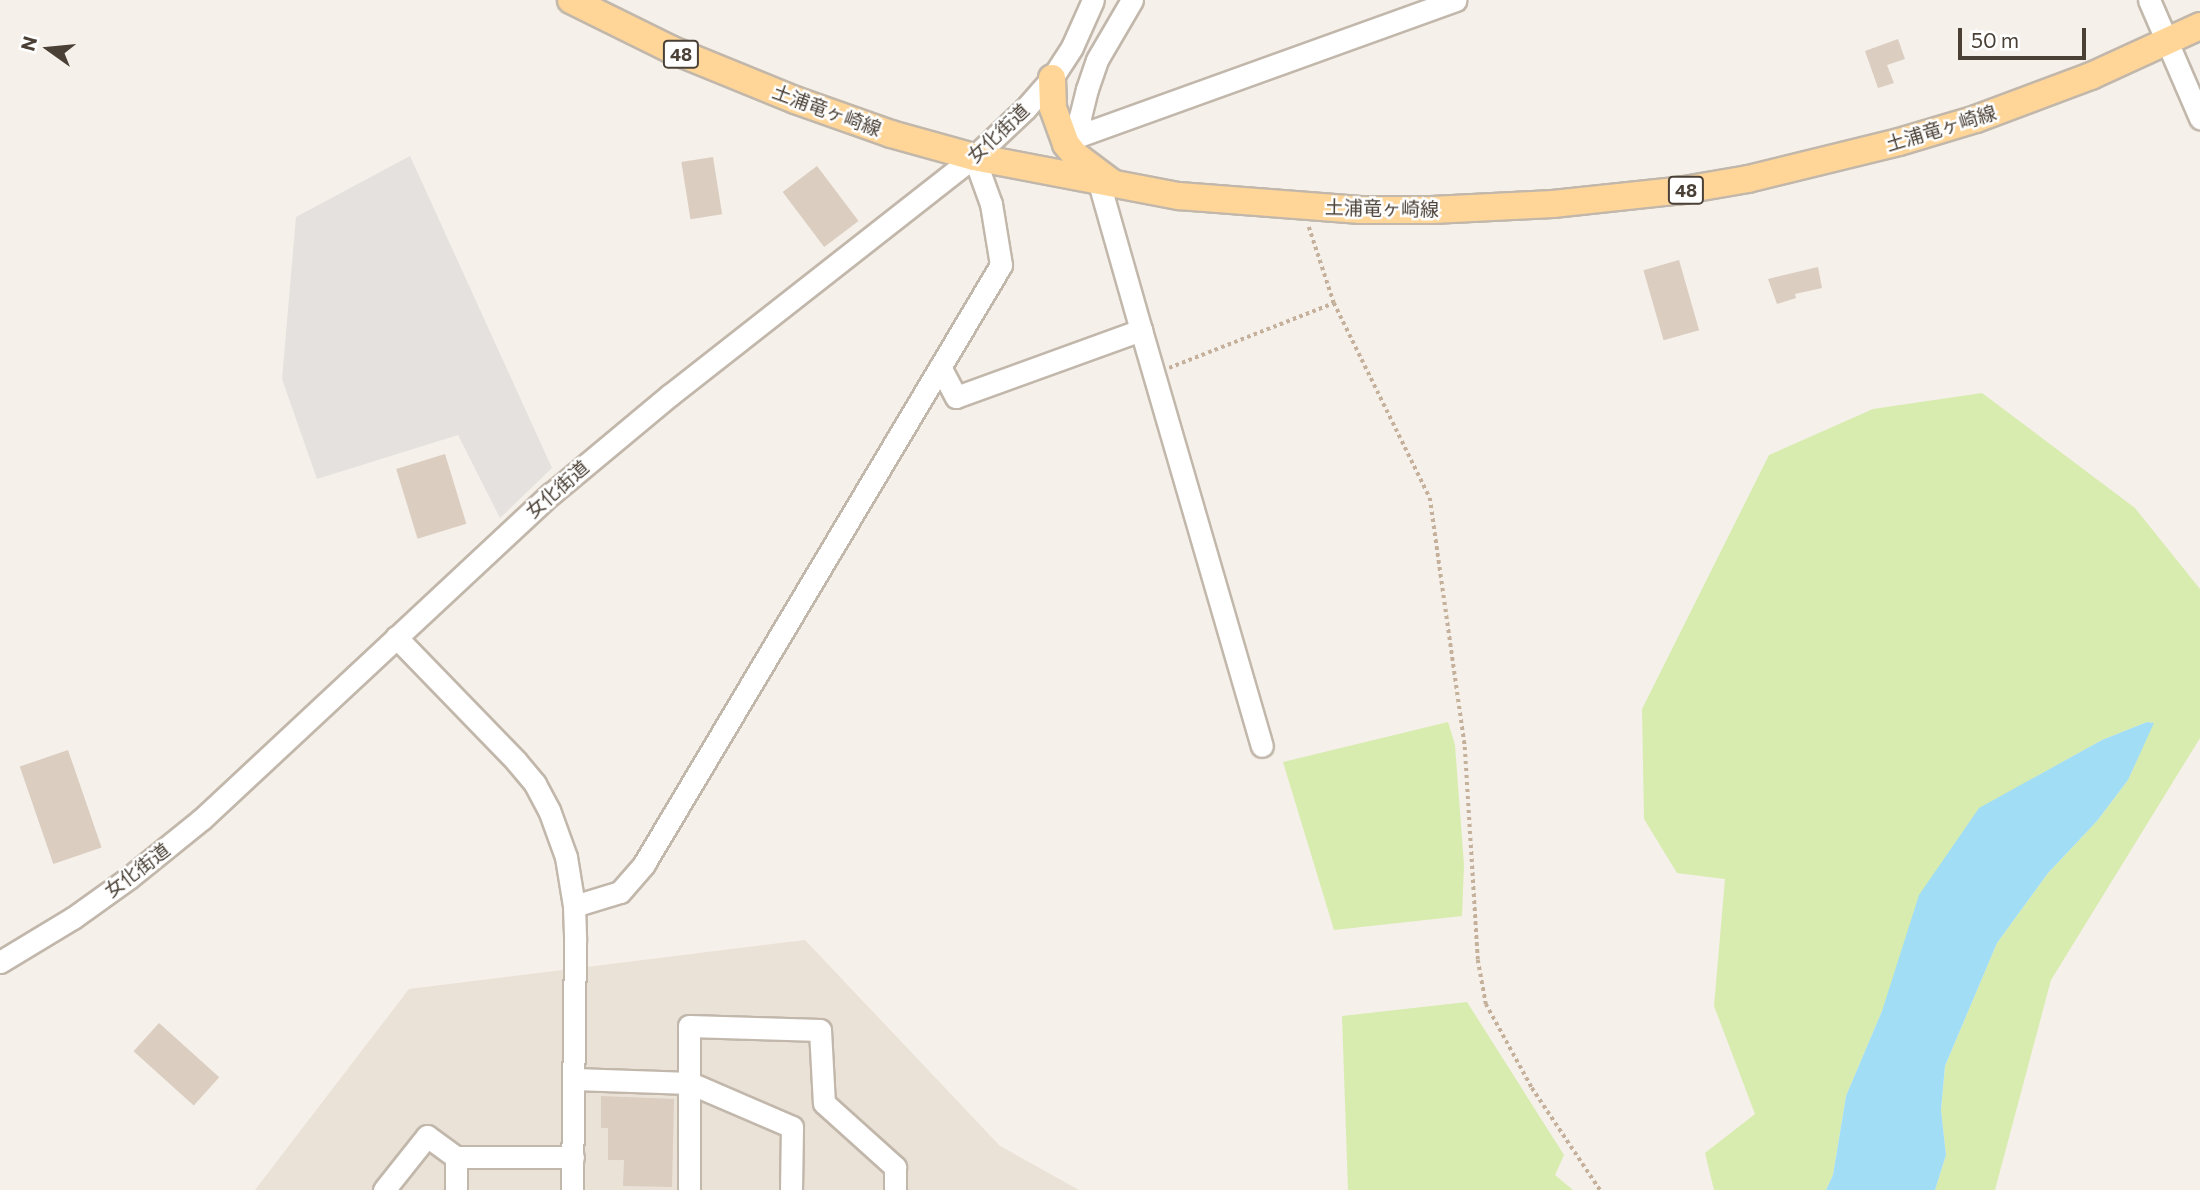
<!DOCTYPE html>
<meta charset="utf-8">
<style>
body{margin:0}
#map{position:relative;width:2200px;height:1190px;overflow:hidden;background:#f5f0e9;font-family:Commissioner,"Noto Sans JP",sans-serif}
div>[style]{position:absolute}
.residential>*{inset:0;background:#eae1d7}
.green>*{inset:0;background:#d8ecaf}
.parking>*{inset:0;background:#e4e1de}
.water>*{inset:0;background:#a2ddf6}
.building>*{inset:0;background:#dbcdc0;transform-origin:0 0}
.path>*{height:3.5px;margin-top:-1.75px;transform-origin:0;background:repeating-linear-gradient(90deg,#c5b19b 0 3.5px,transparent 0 7px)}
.roads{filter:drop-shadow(2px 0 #c2b7ab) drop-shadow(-2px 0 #c2b7ab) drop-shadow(0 2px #c2b7ab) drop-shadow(0 -2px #c2b7ab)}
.minor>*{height:21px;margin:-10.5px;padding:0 10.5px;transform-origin:10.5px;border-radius:10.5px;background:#fff}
.major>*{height:26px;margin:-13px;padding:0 13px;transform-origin:13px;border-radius:13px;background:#ffd698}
span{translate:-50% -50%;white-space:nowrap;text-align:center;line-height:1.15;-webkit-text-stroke:5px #fff;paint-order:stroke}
.shield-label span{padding:2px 5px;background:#fff;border:2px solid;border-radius:5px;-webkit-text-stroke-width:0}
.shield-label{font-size:18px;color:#4a4036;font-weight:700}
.street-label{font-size:19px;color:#4a4036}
.north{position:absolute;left:14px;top:14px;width:70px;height:70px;-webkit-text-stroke:5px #fff;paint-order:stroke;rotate:285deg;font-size:19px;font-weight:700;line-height:28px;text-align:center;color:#4a4036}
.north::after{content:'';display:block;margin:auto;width:24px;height:32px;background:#4a4036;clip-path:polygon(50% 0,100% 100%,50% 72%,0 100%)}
.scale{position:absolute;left:1958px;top:28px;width:128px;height:32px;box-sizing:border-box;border:4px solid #4a4036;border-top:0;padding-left:9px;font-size:21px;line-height:24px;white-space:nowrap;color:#4a4036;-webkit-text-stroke:5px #fff;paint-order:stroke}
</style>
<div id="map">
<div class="residential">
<i style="clip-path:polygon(805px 940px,1000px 1146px,1079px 1190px,255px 1190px,409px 989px)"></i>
</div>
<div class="green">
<i style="clip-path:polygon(1982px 393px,2135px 508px,2200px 589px,2200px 738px,2051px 980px,1995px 1190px,1935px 1190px,1946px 1155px,1941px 1110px,1945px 1066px,1997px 943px,2048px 873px,2097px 821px,2128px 780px,2153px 723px,2147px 722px,2102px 740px,1980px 808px,1882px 1011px,1846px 1096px,1833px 1175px,1826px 1190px,1714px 1190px,1705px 1153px,1755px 1114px,1714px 1006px,1725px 879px,1677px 873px,1644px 819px,1642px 709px,1769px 455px,1873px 409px)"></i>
<i style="clip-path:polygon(1448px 722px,1455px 745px,1464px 865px,1462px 916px,1334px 930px,1283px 762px)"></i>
<i style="clip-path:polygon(1467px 1002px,1564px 1155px,1555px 1175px,1573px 1190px,1348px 1190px,1342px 1016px)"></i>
</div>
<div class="parking">
<i style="clip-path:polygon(410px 156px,552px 468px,500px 518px,458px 435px,317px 479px,282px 379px,296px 217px)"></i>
</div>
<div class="water">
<i style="clip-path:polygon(2147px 722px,2154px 723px,2128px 780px,2097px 821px,2048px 873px,1997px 943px,1945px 1066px,1941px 1110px,1946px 1155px,1935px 1190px,1826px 1190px,1833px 1175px,1846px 1096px,1882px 1011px,1919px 895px,1979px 808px,2102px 740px)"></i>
</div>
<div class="building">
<i style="clip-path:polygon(1898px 39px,1905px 59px,1887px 65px,1894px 83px,1878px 88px,1865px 51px)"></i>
<i style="left:713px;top:157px;width:58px;height:32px;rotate:81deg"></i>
<i style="left:817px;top:166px;width:69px;height:43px;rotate:53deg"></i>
<i style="left:1679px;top:260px;width:73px;height:37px;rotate:74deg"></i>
<i style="clip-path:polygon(1818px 267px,1822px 288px,1795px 294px,1796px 298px,1777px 304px,1768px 279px)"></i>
<i style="left:445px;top:454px;width:73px;height:51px;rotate:73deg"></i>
<i style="left:68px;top:750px;width:103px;height:51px;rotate:71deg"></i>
<i style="left:159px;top:1023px;width:81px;height:38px;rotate:42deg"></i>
<i style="clip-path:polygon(601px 1096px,674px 1099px,672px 1187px,623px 1186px,624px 1160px,608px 1160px,608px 1128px,601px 1128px)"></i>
</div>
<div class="path">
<i style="left:1309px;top:227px;width:80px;rotate:71.8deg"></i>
<i style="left:1334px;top:303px;width:217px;rotate:63.8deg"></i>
<i style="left:1430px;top:498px;width:251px;rotate:82deg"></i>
<i style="left:1465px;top:747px;width:213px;rotate:86.5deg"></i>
<i style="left:1478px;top:960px;width:45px;rotate:79.7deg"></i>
<i style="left:1486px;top:1004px;width:96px;rotate:61.3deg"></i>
<i style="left:1532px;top:1088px;width:123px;rotate:56.3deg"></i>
<i style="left:1169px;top:368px;width:177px;rotate:-21.5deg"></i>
</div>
<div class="roads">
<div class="minor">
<i style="left:1132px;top:0;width:69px;rotate:120.3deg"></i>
<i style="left:1097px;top:60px;width:31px;rotate:109deg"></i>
<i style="left:1087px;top:89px;width:29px;rotate:104deg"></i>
<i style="left:1080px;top:117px;width:18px;rotate:87deg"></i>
<i style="left:1081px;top:135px;width:398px;rotate:-19.8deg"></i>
<i style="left:2149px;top:0;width:129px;rotate:66.6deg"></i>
<i style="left:1141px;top:330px;width:433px;rotate:73.8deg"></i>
<i style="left:940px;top:367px;width:34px;rotate:62deg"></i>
<i style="left:956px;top:397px;width:197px;rotate:-19.9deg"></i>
<i style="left:1141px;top:330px;width:153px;rotate:-105.9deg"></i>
<i style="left:396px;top:637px;width:173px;rotate:45.9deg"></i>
<i style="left:516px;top:761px;width:30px;rotate:50deg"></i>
<i style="left:535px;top:784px;width:30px;rotate:62deg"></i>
<i style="left:549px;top:810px;width:50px;rotate:70.1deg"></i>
<i style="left:566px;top:857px;width:50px;rotate:80.7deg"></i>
<i style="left:574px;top:906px;width:35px;rotate:88deg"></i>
<i style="left:575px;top:941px;width:249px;rotate:90.7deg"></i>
<i style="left:574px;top:906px;width:48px;rotate:-16.9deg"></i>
<i style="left:620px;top:892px;width:37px;rotate:-49deg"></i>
<i style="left:644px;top:864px;width:697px;rotate:-59.21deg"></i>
<i style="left:1001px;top:265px;width:62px;rotate:-99.3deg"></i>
<i style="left:991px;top:204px;width:50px;rotate:-109.9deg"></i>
<i style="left:0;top:962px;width:85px;rotate:-31.1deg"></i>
<i style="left:73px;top:918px;width:70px;rotate:-35.7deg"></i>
<i style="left:130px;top:877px;width:92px;rotate:-38.9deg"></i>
<i style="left:202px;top:819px;width:477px;rotate:-43deg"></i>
<i style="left:551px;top:494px;width:155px;rotate:-39.8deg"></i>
<i style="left:670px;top:395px;width:386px;rotate:-38.1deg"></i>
<i style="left:974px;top:157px;width:70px;rotate:-43.3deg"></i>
<i style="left:1025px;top:109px;width:41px;rotate:-48.9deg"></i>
<i style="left:1052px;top:78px;width:37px;rotate:-57deg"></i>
<i style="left:1072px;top:47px;width:51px;rotate:-65.9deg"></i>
<i style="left:574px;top:1079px;width:116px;rotate:2deg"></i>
<i style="left:690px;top:1083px;width:111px;rotate:23.3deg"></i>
<i style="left:792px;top:1127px;width:63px;rotate:90.9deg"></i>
<i style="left:456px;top:1157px;width:33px;rotate:90deg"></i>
<i style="left:384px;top:1190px;width:69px;rotate:-51.5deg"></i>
<i style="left:427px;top:1136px;width:36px;rotate:36deg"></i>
<i style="left:456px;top:1157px;width:117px"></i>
<i style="left:689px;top:1190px;width:164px;rotate:-90deg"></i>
<i style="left:689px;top:1026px;width:131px;rotate:1.7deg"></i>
<i style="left:820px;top:1030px;width:73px;rotate:86.9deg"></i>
<i style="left:824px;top:1103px;width:96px;rotate:42deg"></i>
<i style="left:895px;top:1167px;width:23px;rotate:90deg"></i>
</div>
<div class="major">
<i style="left:571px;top:0;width:110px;rotate:26.3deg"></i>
<i style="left:670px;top:49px;width:135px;rotate:22.2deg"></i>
<i style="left:795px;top:100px;width:102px;rotate:19.5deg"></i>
<i style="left:891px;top:134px;width:86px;rotate:15.5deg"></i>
<i style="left:974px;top:157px;width:209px;rotate:10.8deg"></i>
<i style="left:1179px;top:196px;width:182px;rotate:4.4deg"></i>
<i style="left:1360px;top:210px;width:72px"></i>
<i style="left:1432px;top:210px;width:121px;rotate:-2.8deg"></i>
<i style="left:1553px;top:204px;width:132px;rotate:-6.1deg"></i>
<i style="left:1684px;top:190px;width:65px;rotate:-9.8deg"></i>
<i style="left:1748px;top:179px;width:155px;rotate:-13.8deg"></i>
<i style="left:1899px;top:142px;width:80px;rotate:-16.6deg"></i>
<i style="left:1976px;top:119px;width:123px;rotate:-20.5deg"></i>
<i style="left:2091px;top:76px;width:120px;rotate:-24.6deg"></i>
<i style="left:1052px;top:78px;width:30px;rotate:88deg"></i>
<i style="left:1053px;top:108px;width:38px;rotate:70deg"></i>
<i style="left:1066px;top:144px;width:14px;rotate:51deg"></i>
<i style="left:1075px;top:155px;width:45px;rotate:36.9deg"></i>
</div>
</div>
<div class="shield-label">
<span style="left:681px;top:54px">48</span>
<span style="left:1686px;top:190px">48</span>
</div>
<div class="street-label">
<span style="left:827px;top:110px;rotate:20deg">土浦竜ヶ崎線</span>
<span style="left:1941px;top:128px;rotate:-17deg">土浦竜ヶ崎線</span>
<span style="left:998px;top:133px;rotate:-43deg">女化街道</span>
<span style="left:1382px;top:208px;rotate:1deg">土浦竜ヶ崎線</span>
<span style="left:557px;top:489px;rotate:-41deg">女化街道</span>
<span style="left:137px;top:870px;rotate:-37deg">女化街道</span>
</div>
<div class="north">N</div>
<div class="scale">50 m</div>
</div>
